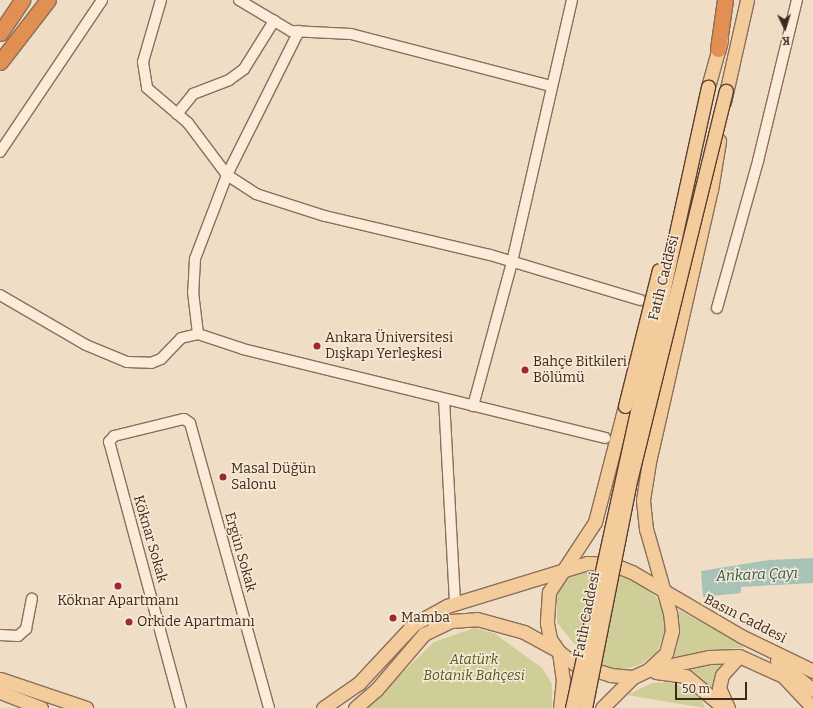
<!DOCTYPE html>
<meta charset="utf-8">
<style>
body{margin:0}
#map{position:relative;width:813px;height:708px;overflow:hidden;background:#f0ddc5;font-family:Bitter,serif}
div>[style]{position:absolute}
.green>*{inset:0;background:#cfce98}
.water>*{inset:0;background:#a7c3b7}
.roads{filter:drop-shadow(1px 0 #8c6e5a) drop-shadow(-1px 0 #8c6e5a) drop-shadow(0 1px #8c6e5a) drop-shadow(0 -1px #8c6e5a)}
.minor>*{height:10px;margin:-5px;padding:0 5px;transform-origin:5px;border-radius:5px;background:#faecd9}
.major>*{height:13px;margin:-6.5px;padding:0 6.5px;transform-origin:6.5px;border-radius:6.5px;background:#f4cc9c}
.highway>*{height:15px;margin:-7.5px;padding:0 7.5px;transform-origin:7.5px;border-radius:7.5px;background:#e28f53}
.bridges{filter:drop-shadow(1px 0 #5a3d2e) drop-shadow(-1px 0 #5a3d2e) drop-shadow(0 1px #5a3d2e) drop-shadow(0 -1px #5a3d2e)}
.major-bridge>*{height:13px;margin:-6.5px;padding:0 6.5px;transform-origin:6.5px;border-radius:6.5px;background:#f4cc9c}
.dots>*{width:11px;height:11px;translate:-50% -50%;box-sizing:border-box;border:2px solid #f7e9d5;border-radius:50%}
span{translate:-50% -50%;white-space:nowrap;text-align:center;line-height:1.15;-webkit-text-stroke:3px #f7e9d5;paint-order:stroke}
.street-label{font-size:14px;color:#3c291f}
.poi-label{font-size:14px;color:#3c291f}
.left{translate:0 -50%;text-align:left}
.park-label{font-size:14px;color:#535924;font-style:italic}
.water-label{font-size:15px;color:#2d5c52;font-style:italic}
.north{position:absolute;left:765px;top:8px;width:40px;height:40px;-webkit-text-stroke:3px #f7e9d5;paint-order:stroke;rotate:176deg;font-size:11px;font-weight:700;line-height:16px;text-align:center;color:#3c291f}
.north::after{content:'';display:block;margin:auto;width:14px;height:18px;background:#3c291f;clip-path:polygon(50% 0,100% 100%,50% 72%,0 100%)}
.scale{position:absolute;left:675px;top:682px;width:72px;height:18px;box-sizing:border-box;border:2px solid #3c291f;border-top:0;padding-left:5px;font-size:12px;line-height:14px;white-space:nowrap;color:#3c291f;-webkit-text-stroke:3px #f7e9d5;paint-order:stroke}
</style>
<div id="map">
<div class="green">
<i style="clip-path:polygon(594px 569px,624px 577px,644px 586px,657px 598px,664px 612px,665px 631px,657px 652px,640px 665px,620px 670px,600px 665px,573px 642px,557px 623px,557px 595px,568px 578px,577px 572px)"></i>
<i style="clip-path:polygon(679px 610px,743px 645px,744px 648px,715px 649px,670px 659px,677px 647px)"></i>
<i style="clip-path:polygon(474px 628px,494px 633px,542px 668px,552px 684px,552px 708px,366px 708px,434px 642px)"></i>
<i style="clip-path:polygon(725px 660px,715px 690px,686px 667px)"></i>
<i style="clip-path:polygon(668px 682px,698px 691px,705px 708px,627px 695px,652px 683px)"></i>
</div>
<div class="water">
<i style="clip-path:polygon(813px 558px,813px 583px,741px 587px,741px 593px,703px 597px,701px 571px,769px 560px)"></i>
</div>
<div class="roads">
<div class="minor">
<i style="left:161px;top:0;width:65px;rotate:106.2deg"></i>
<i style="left:143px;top:62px;width:26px;rotate:81deg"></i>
<i style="left:147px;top:88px;width:54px;rotate:40.5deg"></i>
<i style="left:188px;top:123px;width:65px;rotate:53.1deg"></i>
<i style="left:227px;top:175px;width:35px;rotate:33deg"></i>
<i style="left:256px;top:194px;width:72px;rotate:17.7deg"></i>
<i style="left:325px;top:216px;width:170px;rotate:13.3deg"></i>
<i style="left:490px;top:255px;width:157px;rotate:16.7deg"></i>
<i style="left:239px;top:0;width:61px;rotate:30.8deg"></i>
<i style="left:291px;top:31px;width:60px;rotate:2.9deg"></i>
<i style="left:351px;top:34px;width:207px;rotate:14.6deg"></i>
<i style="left:299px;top:31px;width:161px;rotate:116.6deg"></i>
<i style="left:227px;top:175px;width:90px;rotate:110.9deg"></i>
<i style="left:195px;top:259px;width:33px;rotate:93deg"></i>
<i style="left:193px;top:292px;width:42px;rotate:83.2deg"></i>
<i style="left:198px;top:334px;width:47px;rotate:18.4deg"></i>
<i style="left:243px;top:349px;width:373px;rotate:13.8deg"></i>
<i style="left:177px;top:114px;width:26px;rotate:-51deg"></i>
<i style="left:193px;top:94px;width:39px;rotate:-21deg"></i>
<i style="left:229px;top:80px;width:19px;rotate:-36deg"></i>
<i style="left:244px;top:69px;width:57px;rotate:-58deg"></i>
<i style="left:0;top:152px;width:183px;rotate:-56.1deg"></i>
<i style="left:0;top:295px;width:99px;rotate:30.2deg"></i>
<i style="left:86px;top:345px;width:44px;rotate:22.5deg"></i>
<i style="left:127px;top:362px;width:24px;rotate:2deg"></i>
<i style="left:151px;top:363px;width:11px;rotate:-22deg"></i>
<i style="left:161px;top:359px;width:29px;rotate:-46deg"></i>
<i style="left:181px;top:338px;width:17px;rotate:-13deg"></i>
<i style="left:717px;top:308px;width:153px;rotate:-74.4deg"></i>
<i style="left:758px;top:161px;width:166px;rotate:-76.4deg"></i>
<i style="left:444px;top:399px;width:203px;rotate:86.9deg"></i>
<i style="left:473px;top:406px;width:149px;rotate:-74.8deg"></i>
<i style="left:512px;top:262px;width:269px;rotate:-77.1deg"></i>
<i style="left:0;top:635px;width:18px;rotate:3deg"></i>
<i style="left:18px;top:636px;width:11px;rotate:-41deg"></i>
<i style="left:26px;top:629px;width:31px;rotate:-79deg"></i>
<i style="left:181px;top:708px;width:276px;rotate:-105.1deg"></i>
<i style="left:109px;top:442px;width:8px;rotate:-50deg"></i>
<i style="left:114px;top:436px;width:72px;rotate:-13.7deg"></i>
<i style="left:184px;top:419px;width:7px;rotate:34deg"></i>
<i style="left:190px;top:423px;width:296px;rotate:74.5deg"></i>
</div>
<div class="major">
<i style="left:708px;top:87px;width:49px;rotate:-74.5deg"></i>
<i style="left:724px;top:102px;width:105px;rotate:-77.3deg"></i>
<i style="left:625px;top:406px;width:120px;rotate:104.5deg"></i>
<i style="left:595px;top:522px;width:84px;rotate:123.3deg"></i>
<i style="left:549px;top:592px;width:31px;rotate:94deg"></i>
<i style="left:547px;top:623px;width:16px;rotate:79deg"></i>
<i style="left:550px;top:639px;width:16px;rotate:55deg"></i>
<i style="left:559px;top:652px;width:20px;rotate:37deg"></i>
<i style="left:575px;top:664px;width:37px;rotate:17deg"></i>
<i style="left:610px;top:675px;width:23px;rotate:5deg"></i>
<i style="left:633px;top:677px;width:17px;rotate:-25deg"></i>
<i style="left:648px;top:670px;width:25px;rotate:-43deg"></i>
<i style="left:666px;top:653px;width:23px;rotate:-75deg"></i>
<i style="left:672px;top:631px;width:18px;rotate:-96deg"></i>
<i style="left:670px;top:613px;width:87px;rotate:-105.9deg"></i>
<i style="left:646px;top:529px;width:29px;rotate:-96deg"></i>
<i style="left:643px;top:500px;width:38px;rotate:-81deg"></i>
<i style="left:649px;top:462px;width:279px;rotate:-77.2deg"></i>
<i style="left:711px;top:190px;width:50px;rotate:-80.7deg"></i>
<i style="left:559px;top:652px;width:28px;rotate:82deg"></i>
<i style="left:563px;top:680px;width:28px;rotate:96deg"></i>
<i style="left:777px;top:661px;width:46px;rotate:38.9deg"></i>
<i style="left:648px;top:670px;width:62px;rotate:-12deg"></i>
<i style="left:709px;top:657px;width:30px;rotate:-2deg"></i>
<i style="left:739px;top:656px;width:48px;rotate:24.4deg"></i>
<i style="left:783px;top:676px;width:44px;rotate:46.8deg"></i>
<i style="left:656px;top:672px;width:30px;rotate:8deg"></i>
<i style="left:686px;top:676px;width:50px;rotate:40.1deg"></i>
<i style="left:0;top:679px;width:91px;rotate:18.6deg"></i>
<i style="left:0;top:692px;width:44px;rotate:21.3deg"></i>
<i style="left:323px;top:708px;width:44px;rotate:-34.8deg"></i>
<i style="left:359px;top:683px;width:81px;rotate:-47deg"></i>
<i style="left:414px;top:624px;width:38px;rotate:-29deg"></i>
<i style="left:447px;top:606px;width:147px;rotate:-17deg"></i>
<i style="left:588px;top:563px;width:24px;rotate:2deg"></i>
<i style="left:612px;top:564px;width:22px;rotate:22deg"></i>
<i style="left:632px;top:572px;width:126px;rotate:30.4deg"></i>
<i style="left:741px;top:636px;width:80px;rotate:25.9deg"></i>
<i style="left:355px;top:708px;width:28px;rotate:-41deg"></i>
<i style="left:376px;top:690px;width:74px;rotate:-49.4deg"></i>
<i style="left:424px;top:634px;width:30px;rotate:-26deg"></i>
<i style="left:451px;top:621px;width:26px;rotate:-4deg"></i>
<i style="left:477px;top:619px;width:49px;rotate:15.5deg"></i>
<i style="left:524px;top:632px;width:37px;rotate:29deg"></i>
<i style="left:602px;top:708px;width:44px;rotate:-45deg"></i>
<i style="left:728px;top:708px;width:22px;rotate:-114deg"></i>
<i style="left:719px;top:688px;width:13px;rotate:-77deg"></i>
<i style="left:722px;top:675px;width:25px;rotate:-48deg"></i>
</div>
<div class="highway">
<i style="left:0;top:33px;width:40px;rotate:-56deg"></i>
<i style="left:718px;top:49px;width:49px;rotate:-81.9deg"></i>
<i style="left:0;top:62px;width:78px;rotate:-52.3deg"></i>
</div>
</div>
<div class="bridges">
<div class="major-bridge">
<i style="left:625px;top:406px;width:140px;rotate:-76deg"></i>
<i style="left:572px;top:708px;width:636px;rotate:-77.65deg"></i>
<i style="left:585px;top:708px;width:227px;rotate:-78.8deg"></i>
<i style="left:629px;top:485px;width:406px;rotate:-76.2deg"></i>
</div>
</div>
<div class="dots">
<i style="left:317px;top:346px;background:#9e2739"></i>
<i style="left:525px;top:370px;background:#9e2739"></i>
<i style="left:223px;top:477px;background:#9e2739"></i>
<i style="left:118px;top:586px;background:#9e2739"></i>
<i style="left:393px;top:618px;background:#9e2739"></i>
<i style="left:129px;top:622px;background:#9e2739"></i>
</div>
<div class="street-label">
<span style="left:664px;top:278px;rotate:-76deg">Fatih Caddesi</span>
<span style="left:150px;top:539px;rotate:74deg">Köknar Sokak</span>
<span style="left:240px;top:552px;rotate:74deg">Ergün Sokak</span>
<span style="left:587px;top:615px;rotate:-79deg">Fatih Caddesi</span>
<span style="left:745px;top:619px;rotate:27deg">Basın Caddesi</span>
</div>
<div class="poi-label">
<span class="left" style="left:325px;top:346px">Ankara Üniversitesi<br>Dışkapı Yerleşkesi</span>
<span class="left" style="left:533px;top:370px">Bahçe Bitkileri<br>Bölümü</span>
<span class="left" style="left:231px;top:477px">Masal Düğün<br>Salonu</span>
<span style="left:118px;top:601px">Köknar Apartmanı</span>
<span class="left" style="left:401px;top:618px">Mamba</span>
<span class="left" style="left:137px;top:622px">Orkide Apartmanı</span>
</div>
<div class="park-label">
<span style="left:474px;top:668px">Atatürk<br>Botanik Bahçesi</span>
</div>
<div class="water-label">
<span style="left:757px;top:575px;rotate:-2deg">Ankara Çayı</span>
</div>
<div class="north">K</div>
<div class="scale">50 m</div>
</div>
